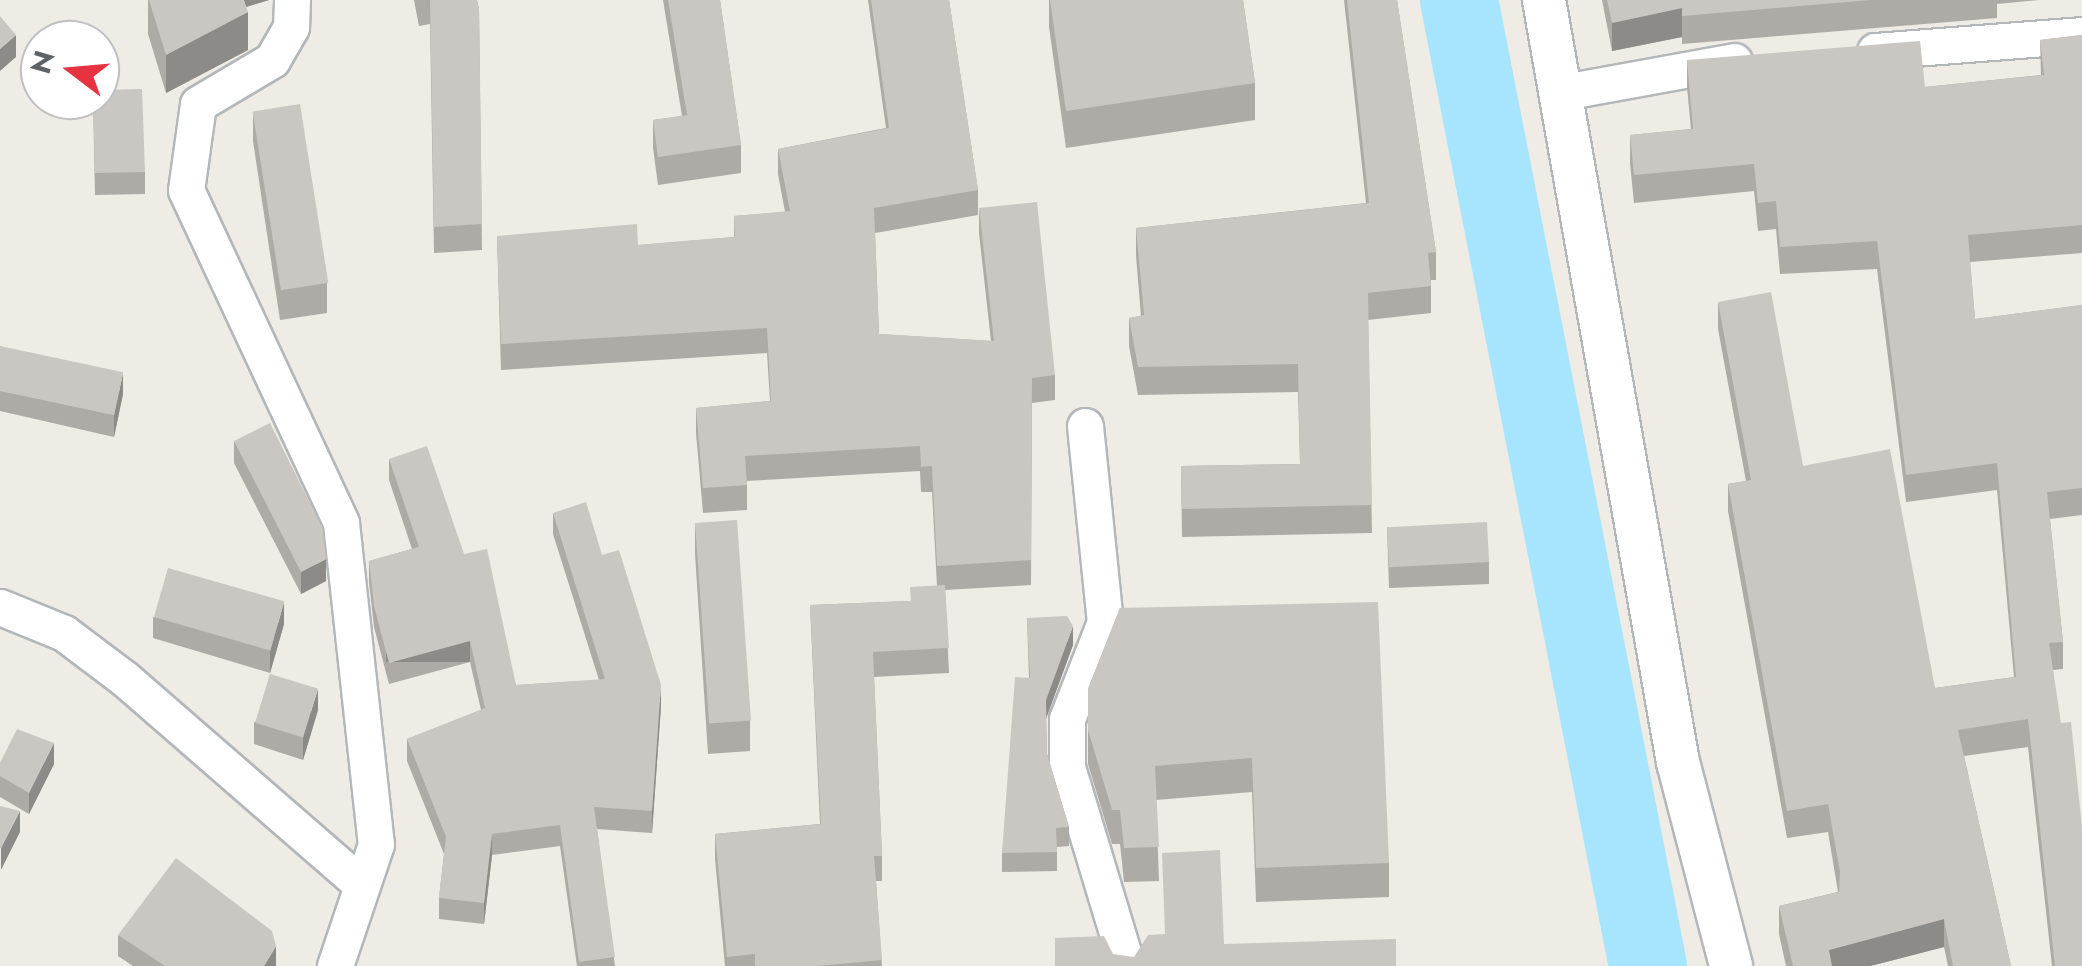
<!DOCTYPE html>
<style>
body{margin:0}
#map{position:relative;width:2082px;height:966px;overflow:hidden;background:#efebe5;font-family:Jost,sans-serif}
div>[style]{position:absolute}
.river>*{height:78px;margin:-39px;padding:0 39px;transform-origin:39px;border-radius:39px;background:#a7e5fe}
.roads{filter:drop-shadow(2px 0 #b3b7ba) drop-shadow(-2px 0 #b3b7ba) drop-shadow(0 2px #b3b7ba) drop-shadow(0 -2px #b3b7ba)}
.minor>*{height:35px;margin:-17.5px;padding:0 17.5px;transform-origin:17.5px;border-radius:17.5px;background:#fff}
.tertiary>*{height:42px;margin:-21px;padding:0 21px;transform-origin:21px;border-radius:21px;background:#fff}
.wall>*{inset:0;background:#aeaaa6}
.shaded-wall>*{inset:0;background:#8d8b87;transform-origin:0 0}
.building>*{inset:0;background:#cac6c1;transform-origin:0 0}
span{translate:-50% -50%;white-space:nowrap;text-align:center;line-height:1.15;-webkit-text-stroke:9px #fff;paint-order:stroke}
.north{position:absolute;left:20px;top:20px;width:100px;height:100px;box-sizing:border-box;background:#fff;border:2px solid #bec0c1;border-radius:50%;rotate:286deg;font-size:28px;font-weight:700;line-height:40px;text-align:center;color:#5d6265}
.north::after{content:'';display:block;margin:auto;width:35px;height:45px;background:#e73341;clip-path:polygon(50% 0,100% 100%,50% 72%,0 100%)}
</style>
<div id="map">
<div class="river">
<i style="left:1459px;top:0;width:984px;rotate:78.93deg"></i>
</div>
<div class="roads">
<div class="minor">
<i style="left:292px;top:0;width:27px;rotate:92deg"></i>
<i style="left:291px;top:27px;width:38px;rotate:120deg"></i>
<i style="left:272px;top:60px;width:86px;rotate:149.3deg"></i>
<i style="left:198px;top:104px;width:87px;rotate:97.9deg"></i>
<i style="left:186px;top:190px;width:367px;rotate:65deg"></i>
<i style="left:341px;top:523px;width:323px;rotate:83.8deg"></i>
<i style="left:376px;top:844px;width:129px;rotate:108.6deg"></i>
<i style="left:1875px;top:51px;width:208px;rotate:-4.4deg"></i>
<i style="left:1558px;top:93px;width:179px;rotate:-10.3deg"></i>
<i style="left:1085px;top:426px;width:197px;rotate:84.2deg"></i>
<i style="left:1105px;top:622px;width:104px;rotate:111.4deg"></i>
<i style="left:1067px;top:719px;width:48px;rotate:90deg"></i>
<i style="left:1067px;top:767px;width:208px;rotate:73.2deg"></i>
<i style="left:0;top:607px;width:69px;rotate:22.1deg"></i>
<i style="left:64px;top:633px;width:76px;rotate:37deg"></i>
<i style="left:125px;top:679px;width:308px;rotate:41deg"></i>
</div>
<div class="tertiary">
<i style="left:1544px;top:0;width:774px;rotate:80.03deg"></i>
<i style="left:1678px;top:762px;width:211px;rotate:75.4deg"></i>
</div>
</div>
<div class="wall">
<i style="clip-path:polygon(148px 0,269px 0,246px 7px,248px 50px,166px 93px,148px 34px)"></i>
<i style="clip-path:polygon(414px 0,477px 0,479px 9px,482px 250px,434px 253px,430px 24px,419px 26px)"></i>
<i style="clip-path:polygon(663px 0,720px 0,741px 145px,741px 173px,658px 185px,653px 148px,653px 120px,682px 116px)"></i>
<i style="clip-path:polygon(868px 0,949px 0,978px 190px,978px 215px,875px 233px,879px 334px,991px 341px,979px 233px,979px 208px,1055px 375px,1055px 400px,1032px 403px,1031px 585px,945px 590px,949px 673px,874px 677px,882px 856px,882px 881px,876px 881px,882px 966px,725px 966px,715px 859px,715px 834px,820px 824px,810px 605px,910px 601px,937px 586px,932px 492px,921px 492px,920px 471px,747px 481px,747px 510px,703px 513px,696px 433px,696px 408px,770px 401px,767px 353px,501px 370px,497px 236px,638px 245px,734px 237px,734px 216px,785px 212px,778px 174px,778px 149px,886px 128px)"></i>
<i style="clip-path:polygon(1049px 0,1243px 0,1255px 83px,1255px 120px,1066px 148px,1049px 27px)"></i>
<i style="clip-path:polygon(1344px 0,1397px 0,1436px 252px,1436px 280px,1431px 280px,1431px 313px,1368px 320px,1372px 533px,1182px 537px,1181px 466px,1300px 464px,1298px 392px,1138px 395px,1129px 346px,1129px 318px,1141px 316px,1136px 256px,1136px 228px,1366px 203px)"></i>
<i style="clip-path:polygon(1602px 0,2039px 0,1997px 4px,1997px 18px,1682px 44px,1682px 37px,1612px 51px)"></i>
<i style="clip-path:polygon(2082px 35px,2082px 253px,1970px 262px,1975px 319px,2082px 305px,2082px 515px,2050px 519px,2063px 642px,2063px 669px,2053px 670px,2082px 966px,2052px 966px,2028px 747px,1964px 756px,2011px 966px,1948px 966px,1944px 947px,1870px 966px,1786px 966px,1779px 934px,1779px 906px,1838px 892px,1828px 832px,1787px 838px,1728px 511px,1728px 484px,1746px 481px,1718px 329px,1718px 302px,1803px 466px,1935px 688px,2014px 677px,1997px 490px,1906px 502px,1877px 269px,1780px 274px,1776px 229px,1758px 231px,1754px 191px,1634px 203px,1630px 163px,1630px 135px,1691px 129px,1687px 87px,1687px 60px,1925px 87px,2041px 75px,2040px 40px)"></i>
<i style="clip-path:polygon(93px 100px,145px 172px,145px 194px,95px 195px)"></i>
<i style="clip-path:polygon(253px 111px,327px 283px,327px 313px,280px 320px,253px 141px)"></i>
<i style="clip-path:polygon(0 346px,123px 394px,114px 437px,0 411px)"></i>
<i style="clip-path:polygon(234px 441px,326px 581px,301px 594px,234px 463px)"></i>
<i style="clip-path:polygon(389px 459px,464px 554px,516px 685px,599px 680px,553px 534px,553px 513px,602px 555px,661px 706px,652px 833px,597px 829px,615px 966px,577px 966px,560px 846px,492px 855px,484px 924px,439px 919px,439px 898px,444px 854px,407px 761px,407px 739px,481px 710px,470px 662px,389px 684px,374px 627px,369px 582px,369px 561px,412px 549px,389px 480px)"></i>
<i style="clip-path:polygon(695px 523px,750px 721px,750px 751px,708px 754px,695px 554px)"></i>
<i style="clip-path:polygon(1387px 527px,1489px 562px,1489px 584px,1389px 588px)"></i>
<i style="clip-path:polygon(1120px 608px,1389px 863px,1389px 897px,1256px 902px,1252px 792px,1156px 800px,1159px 881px,1124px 882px,1120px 844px,1112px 844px,1088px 764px,1088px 689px)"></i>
<i style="clip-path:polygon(153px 617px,284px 624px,270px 673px,153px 638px)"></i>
<i style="clip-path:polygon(1027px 618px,1073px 645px,1046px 718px,1047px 754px,1069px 827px,1069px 846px,1057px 847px,1057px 871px,1002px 872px,1002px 853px,1029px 678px)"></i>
<i style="clip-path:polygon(318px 710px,303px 760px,254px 744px,254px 722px)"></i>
<i style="clip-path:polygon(0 763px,54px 764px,29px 814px,0 797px)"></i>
<i style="clip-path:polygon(118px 935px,276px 966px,133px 966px,118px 956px)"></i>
</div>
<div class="shaded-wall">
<i style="clip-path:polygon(236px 0,269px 0,236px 10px)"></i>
<i style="clip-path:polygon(1682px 8px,1682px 37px,1612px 51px,1612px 23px)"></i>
<i style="clip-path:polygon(248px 12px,248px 50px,166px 93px,166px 55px)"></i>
<i style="clip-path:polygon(16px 35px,16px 57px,0 71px,0 49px)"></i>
<i style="clip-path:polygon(123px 373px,123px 394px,114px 437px,114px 415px)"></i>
<i style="clip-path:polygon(326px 559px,326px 581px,301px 594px,301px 572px)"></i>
<i style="clip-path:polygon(284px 602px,284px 624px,270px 673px,270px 652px)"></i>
<i style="clip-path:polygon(1073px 626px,1073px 645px,1046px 719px,1046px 700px)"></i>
<i style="left:470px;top:641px;width:21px;height:84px;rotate:90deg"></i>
<i style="clip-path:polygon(661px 685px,661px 706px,652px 833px,652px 811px)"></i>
<i style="clip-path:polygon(318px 689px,318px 710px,303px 760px,303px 738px)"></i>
<i style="clip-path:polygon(54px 743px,54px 764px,29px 814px,29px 793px)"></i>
<i style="clip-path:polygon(20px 811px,20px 832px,1px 870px,1px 848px)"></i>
<i style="clip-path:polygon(492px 834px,492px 855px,484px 924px,484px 903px)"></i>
<i style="clip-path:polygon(1944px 919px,1944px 947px,1870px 966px,1829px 966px,1829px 950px)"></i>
<i style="clip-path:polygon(276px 946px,276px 966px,264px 966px)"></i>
</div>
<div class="building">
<i style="clip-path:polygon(149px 0,244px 0,248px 12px,166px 55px)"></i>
<i style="clip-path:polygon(430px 0,477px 0,479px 9px,482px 224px,434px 227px)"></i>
<i style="clip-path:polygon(668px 0,720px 0,741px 145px,658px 157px,653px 120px,687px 115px)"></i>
<i style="clip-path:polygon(871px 0,949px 0,978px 190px,874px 208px,879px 334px,994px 341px,979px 208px,1037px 202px,1055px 375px,1032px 378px,1031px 560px,937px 566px,932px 466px,921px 467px,920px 446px,745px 456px,747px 485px,703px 488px,696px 408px,771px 401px,767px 328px,501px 344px,497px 236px,637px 224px,638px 245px,735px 237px,734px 216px,790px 211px,778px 149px,889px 128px)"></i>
<i style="clip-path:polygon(1050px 0,1243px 0,1255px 83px,1066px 111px)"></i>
<i style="clip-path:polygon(1347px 0,1397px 0,1436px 252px,1428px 253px,1431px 286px,1368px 293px,1372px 505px,1182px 509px,1181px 466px,1300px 464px,1298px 364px,1138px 367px,1129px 318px,1144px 315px,1136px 228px,1369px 203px)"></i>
<i style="clip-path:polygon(1607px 0,1871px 0,1682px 16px,1682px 8px,1612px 23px)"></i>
<i style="clip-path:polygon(0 16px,16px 35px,0 49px)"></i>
<i style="clip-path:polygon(2082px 35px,2082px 225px,1968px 235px,1975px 319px,2082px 305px,2082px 488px,2047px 492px,2063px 642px,2049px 643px,2061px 723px,2071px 722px,2082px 827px,2082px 966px,2055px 966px,2028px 719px,1958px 730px,2011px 966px,1953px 966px,1944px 919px,1829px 950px,1832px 966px,1793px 966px,1779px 906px,1839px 892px,1840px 872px,1828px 804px,1787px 811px,1728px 484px,1751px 480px,1718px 302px,1771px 292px,1803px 466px,1890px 449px,1935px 688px,2016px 677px,1997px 463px,1906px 475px,1877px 241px,1780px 247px,1776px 201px,1758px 203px,1754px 164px,1634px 175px,1630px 135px,1693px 129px,1687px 60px,1920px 41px,1925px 87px,2044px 75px,2040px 40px)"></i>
<i style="clip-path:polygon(142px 89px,145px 172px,95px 173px,93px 100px,100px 100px,100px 90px)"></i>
<i style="left:300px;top:104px;width:181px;height:48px;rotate:81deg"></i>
<i style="left:0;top:346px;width:126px;height:44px;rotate:12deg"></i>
<i style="clip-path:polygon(270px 423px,322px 527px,326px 559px,301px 572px,234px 441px)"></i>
<i style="clip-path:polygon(427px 446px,464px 554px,487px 549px,516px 685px,605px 679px,553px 513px,586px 502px,602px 555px,619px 550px,661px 685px,652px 811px,594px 807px,615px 957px,579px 962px,560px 825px,492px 834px,484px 903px,439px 898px,446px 837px,407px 739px,485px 708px,470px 641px,389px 663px,374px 606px,369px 561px,419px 547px,389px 459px)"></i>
<i style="left:737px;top:520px;width:201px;height:42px;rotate:86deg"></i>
<i style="left:1487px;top:522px;width:40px;height:100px;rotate:87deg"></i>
<i style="left:168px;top:568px;width:121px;height:51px;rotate:16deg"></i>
<i style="clip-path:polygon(945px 585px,949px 648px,873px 652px,882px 856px,874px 856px,882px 960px,817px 966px,755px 966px,755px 954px,727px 957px,715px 834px,821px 824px,810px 605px,911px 601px,910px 587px)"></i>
<i style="clip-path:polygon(1378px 602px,1389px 863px,1256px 868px,1252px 758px,1155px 766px,1159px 847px,1124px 848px,1120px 810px,1112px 810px,1088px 730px,1088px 689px,1120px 608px)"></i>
<i style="clip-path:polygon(1067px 616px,1073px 626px,1046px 700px,1047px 754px,1069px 827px,1056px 828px,1057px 852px,1002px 853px,1015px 677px,1030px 678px,1027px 618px)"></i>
<i style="left:270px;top:674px;width:50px;height:51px;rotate:17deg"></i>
<i style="clip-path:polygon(17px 729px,54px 743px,29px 793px,0 776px,0 763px)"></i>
<i style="clip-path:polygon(0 806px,20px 811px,1px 848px,0 848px)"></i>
<i style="clip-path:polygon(1220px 850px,1224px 944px,1396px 939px,1396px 966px,1055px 966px,1055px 938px,1104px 936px,1113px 954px,1134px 957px,1148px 935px,1165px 934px,1162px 853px)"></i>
<i style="clip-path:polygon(176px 858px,272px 931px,276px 946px,264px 966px,165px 966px,118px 935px)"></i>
</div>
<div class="north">N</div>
</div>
